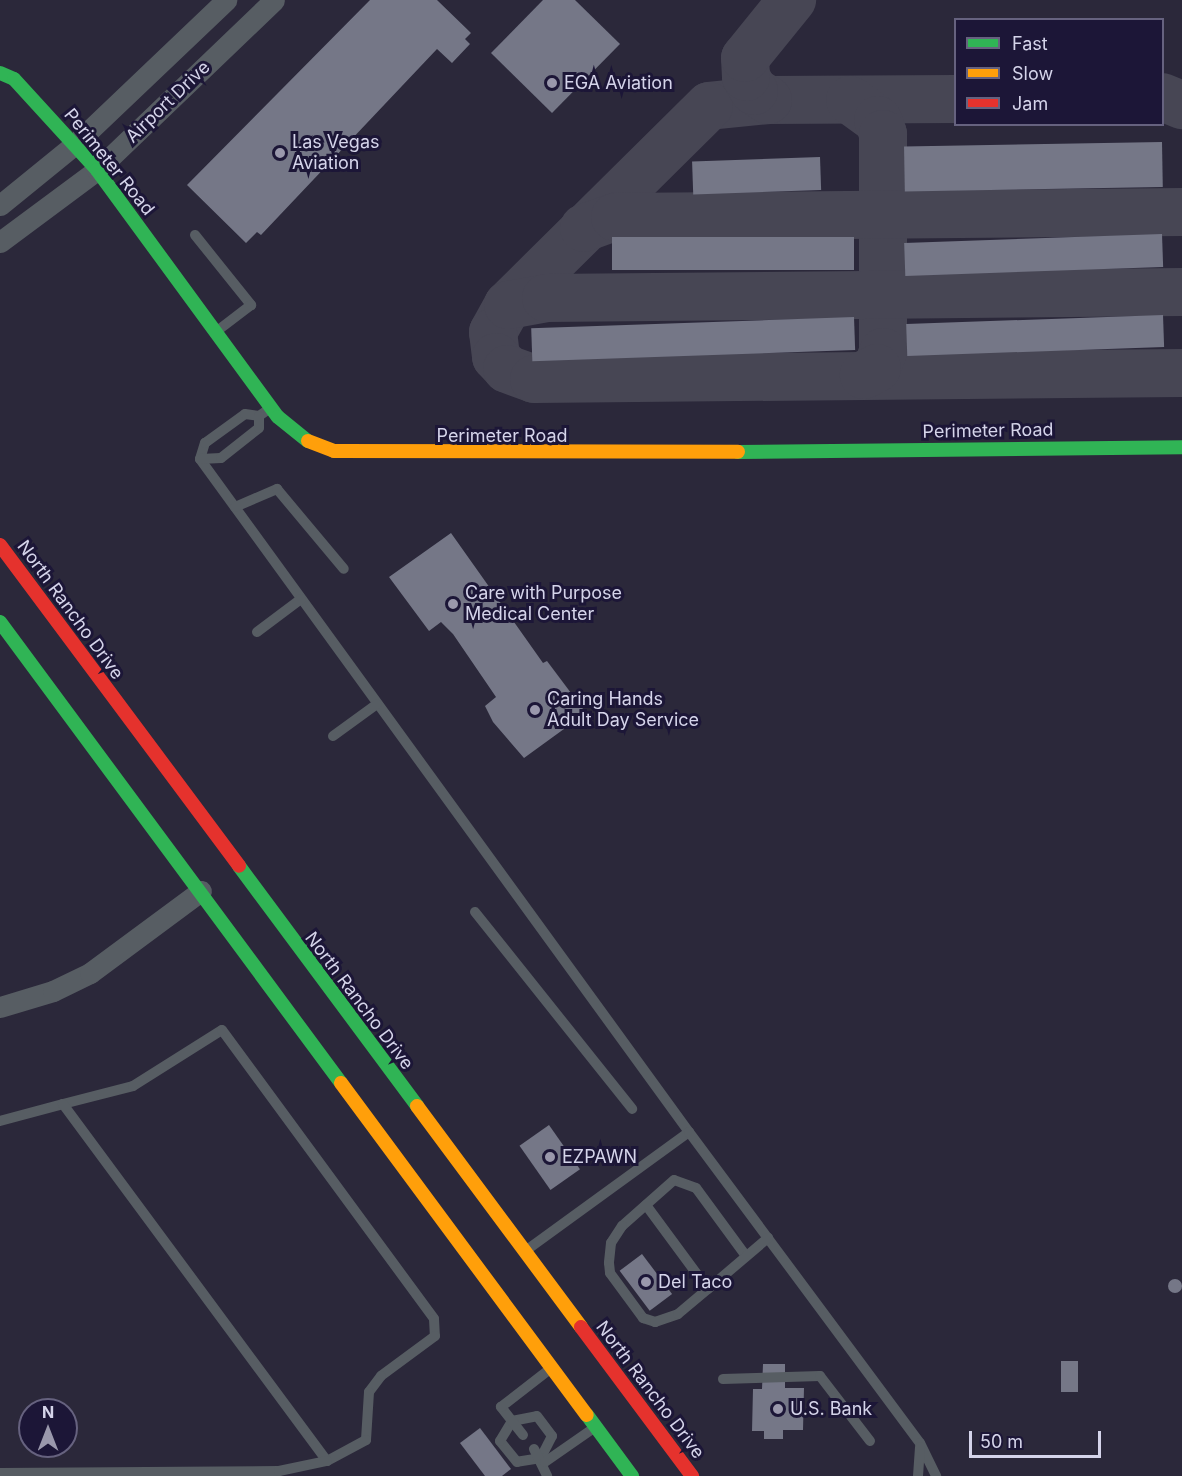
<!DOCTYPE html>
<style>
body{margin:0}
#map{position:relative;width:1182px;height:1476px;overflow:hidden;background:#2b283a;font-family:Inter,sans-serif}
div>[style]{position:absolute}
.taxiway>*{height:48px;margin:-24px;padding:0 24px;transform-origin:24px;border-radius:24px;background:#474654}
.building>*{inset:0;background:#757787;transform-origin:0 0}
.round{border-radius:50%}
.lane>*{height:10px;margin:-5px;padding:0 5px;transform-origin:5px;border-radius:5px;background:#575d63}
.street>*{height:21px;margin:-10.5px;padding:0 10.5px;transform-origin:10.5px;border-radius:10.5px;background:#575d63}
.fast>*{height:14px;margin:-7px;padding:0 7px;transform-origin:7px;border-radius:7px;background:#30b455}
.slow>*{height:14px;margin:-7px;padding:0 7px;transform-origin:7px;border-radius:7px;background:#ff9f0a}
.jam>*{height:14px;margin:-7px;padding:0 7px;transform-origin:7px;border-radius:7px;background:#e5322d}
.dots>*{width:16px;height:16px;translate:-50% -50%;box-sizing:border-box;border:3px solid #1c1637;border-radius:50%}
span{translate:-50% -50%;white-space:nowrap;text-align:center;line-height:1.15;-webkit-text-stroke:6px #1c1637;paint-order:stroke}
.poi-label{font-size:18px;color:#d5d4ea}
.left{translate:0 -50%;text-align:left}
.street-label{font-size:18px;color:#d5d4ea}
.legend{position:absolute;left:954px;top:18px;width:210px;height:108px;box-sizing:border-box;background:#1c1637;border:2px solid #66627f;margin:0;padding:8px 10px;list-style:none;font-size:18px;color:#d5d4ea}
.legend li{display:flex;align-items:center;gap:12px;height:30px}
.legend b{width:30px;border:2px solid #66627f}
.north{position:absolute;left:18px;top:1398px;width:60px;height:60px;box-sizing:border-box;background:#1c1637;border:2px solid #66627f;border-radius:50%;rotate:0deg;font-size:16px;font-weight:700;line-height:24px;text-align:center;color:#d5d4ea}
.north::after{content:'';display:block;margin:auto;width:21px;height:27px;background:#9a98ac;clip-path:polygon(50% 0,100% 100%,50% 72%,0 100%)}
.scale{position:absolute;left:969px;top:1431px;width:132px;height:27px;box-sizing:border-box;border:3px solid #d5d4ea;border-top:0;padding-left:8px;font-size:18px;line-height:21px;white-space:nowrap;color:#d5d4ea;-webkit-text-stroke:4px #1c1637;paint-order:stroke}
</style>
<div id="map">
<div class="taxiway">
<i style="left:1162px;top:97px;width:22px;rotate:22deg"></i>
<i style="left:956px;top:99px;width:188px;rotate:179.7deg"></i>
<i style="left:768px;top:100px;width:59px;rotate:174.2deg"></i>
<i style="left:709px;top:106px;width:283px;rotate:135.3deg"></i>
<i style="left:508px;top:305px;width:31px;rotate:119deg"></i>
<i style="left:493px;top:332px;width:25px;rotate:83deg"></i>
<i style="left:496px;top:357px;width:16px;rotate:47deg"></i>
<i style="left:507px;top:369px;width:29px;rotate:20deg"></i>
<i style="left:534px;top:379px;width:648px;rotate:-0.53deg"></i>
<i style="left:768px;top:100px;width:17px;rotate:-147deg"></i>
<i style="left:754px;top:91px;width:16px;rotate:-120deg"></i>
<i style="left:746px;top:77px;width:19px;rotate:-93deg"></i>
<i style="left:745px;top:58px;width:75px;rotate:-51deg"></i>
<i style="left:850px;top:100px;width:34px;rotate:36deg"></i>
<i style="left:878px;top:120px;width:15px;rotate:70deg"></i>
<i style="left:883px;top:134px;width:218px;rotate:90deg"></i>
<i style="left:883px;top:352px;width:17px;rotate:111deg"></i>
<i style="left:877px;top:368px;width:15px;rotate:152deg"></i>
<i style="left:584px;top:228px;width:33px;rotate:-20deg"></i>
<i style="left:615px;top:217px;width:567px;rotate:-0.51deg"></i>
<i style="left:508px;top:305px;width:39px;rotate:-10deg"></i>
<i style="left:546px;top:298px;width:636px;rotate:-0.54deg"></i>
</div>
<div class="building">
<i style="clip-path:polygon(370px 0,437px 0,471px 33px,465px 39px,470px 44px,452px 63px,437px 49px,261px 235px,257px 232px,246px 243px,187px 185px)"></i>
<i style="clip-path:polygon(543px 0,575px 0,620px 44px,552px 113px,491px 53px)"></i>
<i style="left:1162px;top:142px;width:45px;height:258px;rotate:89deg"></i>
<i style="left:820px;top:157px;width:33px;height:128px;rotate:88deg"></i>
<i style="left:1162px;top:234px;width:33px;height:258px;rotate:88deg"></i>
<i style="left:854px;top:237px;width:33px;height:242px;rotate:90deg"></i>
<i style="left:1163px;top:315px;width:32px;height:257px;rotate:88deg"></i>
<i style="left:854px;top:317px;width:33px;height:323px;rotate:88deg"></i>
<i style="clip-path:polygon(451px 533px,543px 663px,547px 661px,586px 713px,524px 758px,493px 722px,485px 706px,496px 697px,453px 634px,441px 622px,429px 631px,389px 577px)"></i>
<i style="left:549px;top:1125px;width:54px;height:36px;rotate:55deg"></i>
<i style="left:642px;top:1254px;width:50px;height:28px;rotate:53deg"></i>
<i class="round" style="left:1168px;top:1279px;width:14px;height:14px"></i>
<i style="left:1061px;top:1361px;width:17px;height:31px"></i>
<i style="clip-path:polygon(763px 1364px,785px 1364px,785px 1388px,804px 1388px,803px 1430px,783px 1430px,783px 1439px,764px 1439px,764px 1431px,752px 1431px,753px 1389px,762px 1389px)"></i>
<i style="clip-path:polygon(480px 1428px,511px 1469px,502px 1476px,485px 1476px,460px 1443px)"></i>
</div>
<div class="lane">
<i style="left:195px;top:235px;width:90px;rotate:51.3deg"></i>
<i style="left:251px;top:305px;width:43px;rotate:142.6deg"></i>
<i style="left:200px;top:459px;width:832px;rotate:54deg"></i>
<i style="left:200px;top:459px;width:17px;rotate:-73deg"></i>
<i style="left:205px;top:443px;width:49px;rotate:-35.9deg"></i>
<i style="left:245px;top:414px;width:14px;rotate:8deg"></i>
<i style="left:259px;top:416px;width:12px;rotate:-35deg"></i>
<i style="left:200px;top:459px;width:21px;rotate:-3deg"></i>
<i style="left:221px;top:458px;width:48px;rotate:-38.3deg"></i>
<i style="left:259px;top:428px;width:12px;rotate:-90deg"></i>
<i style="left:235px;top:507px;width:46px;rotate:-23.2deg"></i>
<i style="left:277px;top:489px;width:104px;rotate:50.1deg"></i>
<i style="left:257px;top:632px;width:55px;rotate:-36.9deg"></i>
<i style="left:333px;top:736px;width:54px;rotate:-36deg"></i>
<i style="left:475px;top:912px;width:252px;rotate:51.4deg"></i>
<i style="left:0;top:1121px;width:65px;rotate:-15.1deg"></i>
<i style="left:63px;top:1104px;width:72px;rotate:-14.4deg"></i>
<i style="left:133px;top:1086px;width:105px;rotate:-32.2deg"></i>
<i style="left:222px;top:1030px;width:358px;rotate:53.7deg"></i>
<i style="left:434px;top:1319px;width:17px;rotate:87deg"></i>
<i style="left:435px;top:1336px;width:67px;rotate:143.5deg"></i>
<i style="left:381px;top:1376px;width:20px;rotate:127deg"></i>
<i style="left:369px;top:1392px;width:48px;rotate:93.6deg"></i>
<i style="left:366px;top:1440px;width:44px;rotate:151.7deg"></i>
<i style="left:327px;top:1461px;width:444px;rotate:-126.5deg"></i>
<i style="left:646px;top:1205px;width:104px;rotate:53.6deg"></i>
<i style="left:528px;top:1249px;width:199px;rotate:-36deg"></i>
<i style="left:689px;top:1132px;width:387px;rotate:53.4deg"></i>
<i style="left:920px;top:1443px;width:37px;rotate:64deg"></i>
<i style="left:746px;top:1256px;width:84px;rotate:-126.3deg"></i>
<i style="left:696px;top:1188px;width:23px;rotate:-160deg"></i>
<i style="left:674px;top:1180px;width:69px;rotate:138.5deg"></i>
<i style="left:622px;top:1226px;width:20px;rotate:123deg"></i>
<i style="left:611px;top:1243px;width:20px;rotate:96deg"></i>
<i style="left:609px;top:1263px;width:10px;rotate:84deg"></i>
<i style="left:610px;top:1273px;width:56px;rotate:53.7deg"></i>
<i style="left:643px;top:1318px;width:13px;rotate:18deg"></i>
<i style="left:655px;top:1322px;width:24px;rotate:-19deg"></i>
<i style="left:678px;top:1314px;width:39px;rotate:-40deg"></i>
<i style="left:708px;top:1289px;width:79px;rotate:-40.4deg"></i>
<i style="left:723px;top:1379px;width:97px;rotate:-1.8deg"></i>
<i style="left:820px;top:1376px;width:82px;rotate:52.4deg"></i>
<i style="left:537px;top:1416px;width:25px;rotate:53deg"></i>
<i style="left:552px;top:1436px;width:25px;rotate:117deg"></i>
<i style="left:541px;top:1458px;width:24px;rotate:171deg"></i>
<i style="left:517px;top:1462px;width:27px;rotate:-129deg"></i>
<i style="left:500px;top:1441px;width:23px;rotate:-59deg"></i>
<i style="left:512px;top:1421px;width:25px;rotate:-11deg"></i>
<i style="left:523px;top:1435px;width:36px;rotate:-128deg"></i>
<i style="left:501px;top:1407px;width:62px;rotate:-37.8deg"></i>
<i style="left:534px;top:1449px;width:30px;rotate:64deg"></i>
<i style="left:545px;top:1462px;width:60px;rotate:-34.8deg"></i>
<i style="left:0;top:1473px;width:279px;rotate:-0.4deg"></i>
<i style="left:279px;top:1471px;width:49px;rotate:-11.8deg"></i>
<i style="left:918px;top:1476px;width:29px;rotate:-86deg"></i>
</div>
<div class="street">
<i style="left:0;top:205px;width:97px;rotate:-39.1deg"></i>
<i style="left:75px;top:144px;width:209px;rotate:-43.6deg"></i>
<i style="left:0;top:242px;width:121px;rotate:-36.6deg"></i>
<i style="left:97px;top:170px;width:245px;rotate:-43.8deg"></i>
<i style="left:0;top:1007px;width:55px;rotate:-16.8deg"></i>
<i style="left:53px;top:991px;width:41px;rotate:-25.9deg"></i>
<i style="left:90px;top:973px;width:138px;rotate:-36.5deg"></i>
</div>
<div class="fast">
<i style="left:0;top:73px;width:15px;rotate:23deg"></i>
<i style="left:14px;top:79px;width:123px;rotate:47.6deg"></i>
<i style="left:97px;top:170px;width:306px;rotate:53.8deg"></i>
<i style="left:278px;top:417px;width:38px;rotate:39deg"></i>
<i style="left:738px;top:452px;width:444px;rotate:-0.6deg"></i>
<i style="left:0;top:622px;width:573px;rotate:53.51deg"></i>
<i style="left:239px;top:866px;width:299px;rotate:53.4deg"></i>
<i style="left:587px;top:1415px;width:76px;rotate:53.6deg"></i>
</div>
<div class="slow">
<i style="left:308px;top:441px;width:28px;rotate:21deg"></i>
<i style="left:334px;top:451px;width:404px;rotate:0.1deg"></i>
<i style="left:341px;top:1083px;width:413px;rotate:53.5deg"></i>
<i style="left:417px;top:1106px;width:275px;rotate:53.4deg"></i>
</div>
<div class="jam">
<i style="left:0;top:545px;width:400px;rotate:53.3deg"></i>
<i style="left:581px;top:1327px;width:186px;rotate:53.3deg"></i>
</div>
<div class="dots">
<i style="left:552px;top:83px;background:#9a98ac"></i>
<i style="left:280px;top:153px;background:#9a98ac"></i>
<i style="left:453px;top:604px;background:#9a98ac"></i>
<i style="left:535px;top:710px;background:#9a98ac"></i>
<i style="left:550px;top:1157px;background:#9a98ac"></i>
<i style="left:646px;top:1282px;background:#9a98ac"></i>
<i style="left:778px;top:1409px;background:#9a98ac"></i>
</div>
<div class="poi-label">
<span class="left" style="left:564px;top:83px">EGA Aviation</span>
<span class="left" style="left:292px;top:153px">Las Vegas<br>Aviation</span>
<span class="left" style="left:465px;top:604px">Care with Purpose<br>Medical Center</span>
<span class="left" style="left:547px;top:710px">Caring Hands<br>Adult Day Service</span>
<span class="left" style="left:562px;top:1157px">EZPAWN</span>
<span class="left" style="left:658px;top:1282px">Del Taco</span>
<span class="left" style="left:790px;top:1409px">U.S. Bank</span>
</div>
<div class="street-label">
<span style="left:168px;top:102px;rotate:-44deg">Airport Drive</span>
<span style="left:109px;top:162px;rotate:51deg">Perimeter Road</span>
<span style="left:988px;top:431px;rotate:-1deg">Perimeter Road</span>
<span style="left:502px;top:436px">Perimeter Road</span>
<span style="left:70px;top:610px;rotate:54deg">North Rancho Drive</span>
<span style="left:359px;top:1001px;rotate:53deg">North Rancho Drive</span>
<span style="left:650px;top:1390px;rotate:53deg">North Rancho Drive</span>
</div>
<ul class="legend">
<li><b style="height:8px;background:#30b455"></b>Fast</li>
<li><b style="height:8px;background:#ff9f0a"></b>Slow</li>
<li><b style="height:8px;background:#e5322d"></b>Jam</li>
</ul>
<div class="north">N</div>
<div class="scale">50 m</div>
</div>
